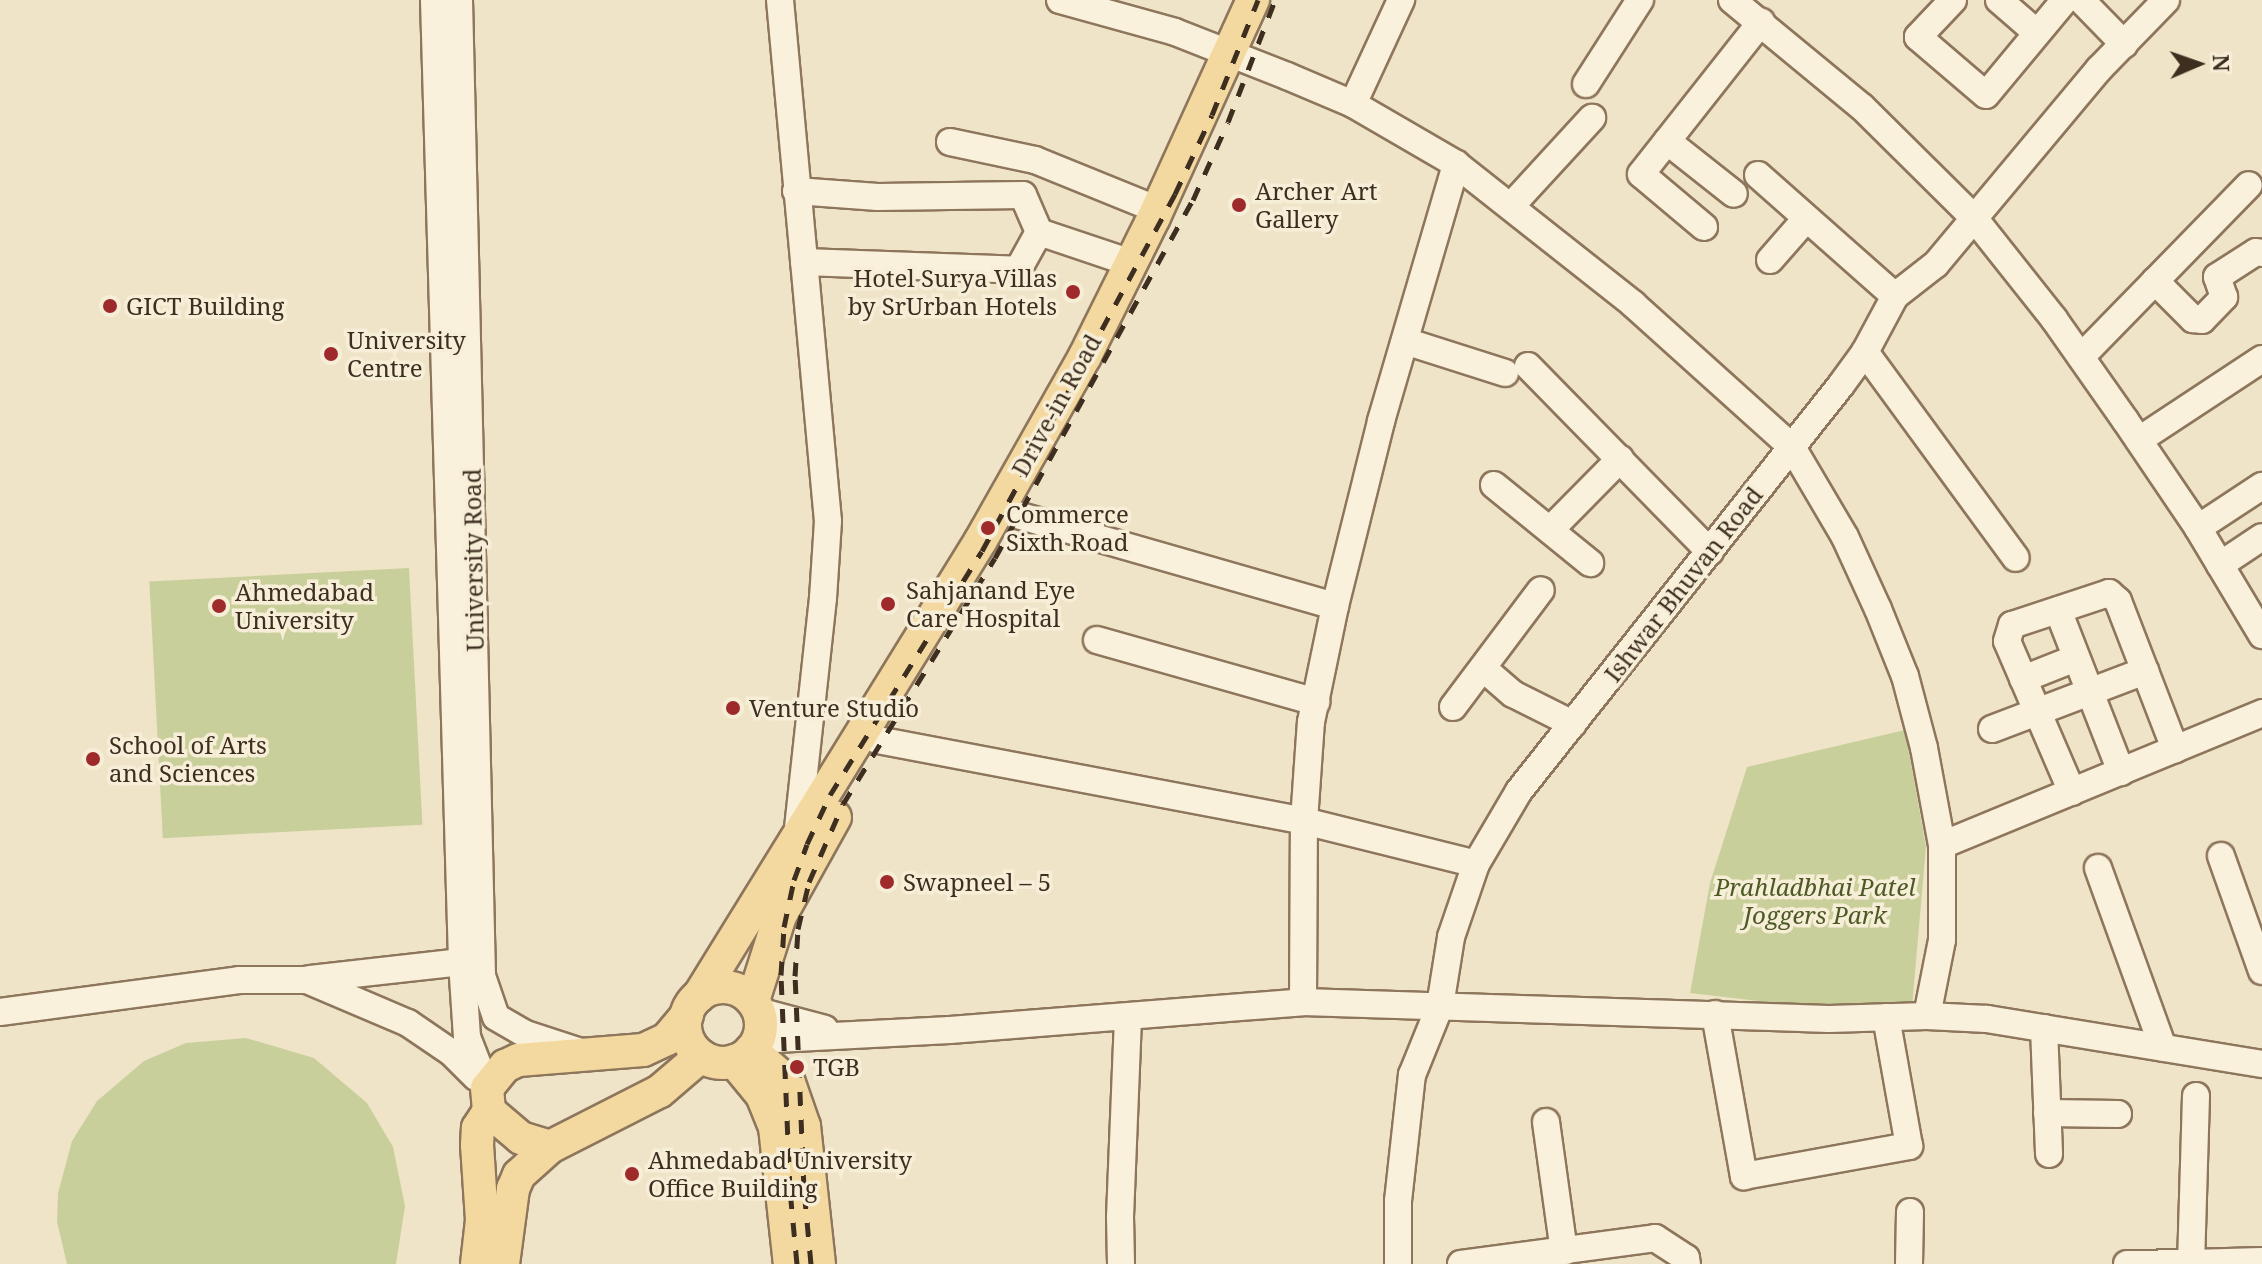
<!DOCTYPE html>
<meta charset="utf-8">
<style>
body{margin:0}
#map{position:relative;width:2262px;height:1264px;overflow:hidden;background:#f0e4c8;font-family:"Noto Serif",serif}
div>[style]{position:absolute}
.green>*{inset:0;background:#c9cf9b;transform-origin:0 0}
.roads{filter:drop-shadow(2px 0 #8d765c) drop-shadow(-2px 0 #8d765c) drop-shadow(0 2px #8d765c) drop-shadow(0 -2px #8d765c)}
.minor>*{height:26px;margin:-13px;padding:0 13px;transform-origin:13px;border-radius:13px;background:#faf1dc}
.major>*{height:32px;margin:-16px;padding:0 16px;transform-origin:16px;border-radius:16px;background:#f3d9a0}
.major>.ring{margin:-16px;padding:0;box-sizing:content-box;background:none;border:32px solid #f3d9a0;border-radius:50%}
.rail>*{height:5px;margin-top:-2.5px;transform-origin:0;background:repeating-linear-gradient(90deg,#3d2e20 0 14px,transparent 0 28px)}
.dots>*{width:22px;height:22px;translate:-50% -50%;box-sizing:border-box;border:4px solid #f7eed8;border-radius:50%}
span{translate:-50% -50%;white-space:nowrap;text-align:center;line-height:1.15;-webkit-text-stroke:7px #f7eed8;paint-order:stroke}
.poi-label{font-size:24px;color:#3d2e20}
.left{translate:0 -50%;text-align:left}
.right{translate:-100% -50%;text-align:right}
.street-label{font-size:24px;color:#3d2e20}
.park-label{font-size:24px;color:#4d5a26;font-style:italic}
.north{position:absolute;left:2158px;top:24px;width:80px;height:80px;-webkit-text-stroke:6px #f7eed8;paint-order:stroke;rotate:88deg;font-size:22px;font-weight:700;line-height:32px;text-align:center;color:#3d2e20}
.north::after{content:'';display:block;margin:auto;width:28px;height:36px;background:#3d2e20;clip-path:polygon(50% 0,100% 100%,50% 72%,0 100%)}
</style>
<div id="map">
<div class="green">
<i style="left:409px;top:568px;width:257px;height:260px;rotate:87deg"></i>
<i style="clip-path:polygon(1905px 730px,1926px 847px,1912px 1007px,1802px 1006px,1690px 993px,1710px 883px,1747px 767px)"></i>
<i style="clip-path:polygon(246px 1038px,314px 1058px,367px 1103px,393px 1147px,405px 1206px,396px 1264px,67px 1264px,57px 1222px,58px 1193px,72px 1141px,97px 1101px,144px 1061px,186px 1043px)"></i>
</div>
<div class="roads">
<div class="minor">
<i style="left:434px;top:0;width:962px;rotate:88.33deg"></i>
<i style="left:462px;top:962px;width:75px;rotate:86.2deg"></i>
<i style="left:467px;top:1037px;width:55px;rotate:68.6deg"></i>
<i style="left:459px;top:0;width:976px;rotate:88.65deg"></i>
<i style="left:482px;top:976px;width:43px;rotate:71.1deg"></i>
<i style="left:496px;top:1017px;width:34px;rotate:30deg"></i>
<i style="left:526px;top:1034px;width:58px;rotate:18.1deg"></i>
<i style="left:780px;top:0;width:523px;rotate:84.74deg"></i>
<i style="left:828px;top:521px;width:77px;rotate:93.7deg"></i>
<i style="left:823px;top:598px;width:239px;rotate:96.2deg"></i>
<i style="left:1060px;top:0;width:119px;rotate:15.5deg"></i>
<i style="left:1175px;top:32px;width:120px;rotate:21.4deg"></i>
<i style="left:1287px;top:76px;width:72px;rotate:23deg"></i>
<i style="left:1353px;top:104px;width:119px;rotate:30.2deg"></i>
<i style="left:1456px;top:164px;width:226px;rotate:38.3deg"></i>
<i style="left:1633px;top:304px;width:214px;rotate:42deg"></i>
<i style="left:1792px;top:447px;width:104px;rotate:59.5deg"></i>
<i style="left:1845px;top:537px;width:79px;rotate:65.4deg"></i>
<i style="left:1878px;top:609px;width:72px;rotate:68.1deg"></i>
<i style="left:1905px;top:676px;width:74px;rotate:75.2deg"></i>
<i style="left:1924px;top:748px;width:99px;rotate:79.5deg"></i>
<i style="left:1942px;top:845px;width:95px;rotate:90deg"></i>
<i style="left:1942px;top:940px;width:77px;rotate:101.2deg"></i>
<i style="left:1732px;top:0;width:168px;rotate:39.5deg"></i>
<i style="left:1862px;top:107px;width:158px;rotate:44.7deg"></i>
<i style="left:1974px;top:218px;width:129px;rotate:51.6deg"></i>
<i style="left:2054px;top:319px;width:123px;rotate:54.9deg"></i>
<i style="left:2125px;top:420px;width:130px;rotate:55.9deg"></i>
<i style="left:2198px;top:528px;width:125px;rotate:59.1deg"></i>
<i style="left:1953px;top:0;width:51px;rotate:133.4deg"></i>
<i style="left:1918px;top:37px;width:89px;rotate:40.5deg"></i>
<i style="left:1986px;top:95px;width:124px;rotate:-50.3deg"></i>
<i style="left:1999px;top:0;width:50px;rotate:41deg"></i>
<i style="left:2081px;top:0;width:62px;rotate:45.7deg"></i>
<i style="left:1586px;top:84px;width:100px;rotate:-57.3deg"></i>
<i style="left:1353px;top:104px;width:115px;rotate:-65.2deg"></i>
<i style="left:1667px;top:141px;width:85px;rotate:38.3deg"></i>
<i style="left:950px;top:142px;width:87px;rotate:12deg"></i>
<i style="left:1035px;top:160px;width:133px;rotate:22.1deg"></i>
<i style="left:1758px;top:175px;width:183px;rotate:41.5deg"></i>
<i style="left:796px;top:191px;width:82px;rotate:4.2deg"></i>
<i style="left:878px;top:197px;width:145px;rotate:-0.8deg"></i>
<i style="left:1023px;top:195px;width:40px;rotate:66.6deg"></i>
<i style="left:1511px;top:206px;width:120px;rotate:-47.4deg"></i>
<i style="left:1704px;top:227px;width:82px;rotate:-139.9deg"></i>
<i style="left:1641px;top:174px;width:194px;rotate:-51.7deg"></i>
<i style="left:1770px;top:260px;width:53px;rotate:-48.8deg"></i>
<i style="left:804px;top:262px;width:214px;rotate:2.1deg"></i>
<i style="left:1018px;top:270px;width:43px;rotate:-61.1deg"></i>
<i style="left:1039px;top:232px;width:97px;rotate:18.6deg"></i>
<i style="left:2155px;top:281px;width:54px;rotate:45deg"></i>
<i style="left:2193px;top:319px;width:9px;rotate:6deg"></i>
<i style="left:2202px;top:320px;width:32px;rotate:-46deg"></i>
<i style="left:2224px;top:297px;width:21px;rotate:-109deg"></i>
<i style="left:2217px;top:277px;width:46px;rotate:-32.7deg"></i>
<i style="left:2256px;top:252px;width:6px;rotate:9deg"></i>
<i style="left:1405px;top:341px;width:105px;rotate:17.7deg"></i>
<i style="left:1865px;top:352px;width:255px;rotate:53.8deg"></i>
<i style="left:2081px;top:357px;width:240px;rotate:-45.7deg"></i>
<i style="left:1528px;top:366px;width:260px;rotate:45.6deg"></i>
<i style="left:2139px;top:440px;width:147px;rotate:-33.4deg"></i>
<i style="left:1494px;top:485px;width:124px;rotate:39.1deg"></i>
<i style="left:1014px;top:514px;width:334px;rotate:16deg"></i>
<i style="left:2198px;top:528px;width:77px;rotate:-33.3deg"></i>
<i style="left:1550px;top:530px;width:100px;rotate:-45.4deg"></i>
<i style="left:2220px;top:565px;width:50px;rotate:-33.7deg"></i>
<i style="left:2058px;top:610px;width:174px;rotate:68.7deg"></i>
<i style="left:1097px;top:640px;width:228px;rotate:15.8deg"></i>
<i style="left:1484px;top:669px;width:38px;rotate:41deg"></i>
<i style="left:1513px;top:694px;width:67px;rotate:26.6deg"></i>
<i style="left:2023px;top:679px;width:57px;rotate:-21.6deg"></i>
<i style="left:1453px;top:707px;width:146px;rotate:-53.1deg"></i>
<i style="left:1992px;top:729px;width:164px;rotate:-20.8deg"></i>
<i style="left:877px;top:740px;width:435px;rotate:10.7deg"></i>
<i style="left:1304px;top:821px;width:177px;rotate:14deg"></i>
<i style="left:2072px;top:792px;width:164px;rotate:-113.3deg"></i>
<i style="left:2007px;top:641px;width:17px;rotate:-73deg"></i>
<i style="left:2012px;top:625px;width:102px;rotate:-18.3deg"></i>
<i style="left:2109px;top:593px;width:12px;rotate:42deg"></i>
<i style="left:2118px;top:601px;width:159px;rotate:68.9deg"></i>
<i style="left:1942px;top:845px;width:346px;rotate:-22.4deg"></i>
<i style="left:2221px;top:856px;width:122px;rotate:70.4deg"></i>
<i style="left:2098px;top:868px;width:191px;rotate:70.1deg"></i>
<i style="left:310px;top:979px;width:153px;rotate:-6.4deg"></i>
<i style="left:1303px;top:1002px;width:181px;rotate:-89.7deg"></i>
<i style="left:1304px;top:821px;width:99px;rotate:-86deg"></i>
<i style="left:1311px;top:722px;width:118px;rotate:-78.3deg"></i>
<i style="left:1335px;top:606px;width:191px;rotate:-76deg"></i>
<i style="left:1381px;top:421px;width:268px;rotate:-73.7deg"></i>
<i style="left:758px;top:1011px;width:69px;rotate:15deg"></i>
<i style="left:0;top:1012px;width:241px;rotate:-7.6deg"></i>
<i style="left:239px;top:980px;width:68px"></i>
<i style="left:307px;top:980px;width:110px;rotate:23.1deg"></i>
<i style="left:408px;top:1023px;width:53px;rotate:34.3deg"></i>
<i style="left:452px;top:1053px;width:34px;rotate:45deg"></i>
<i style="left:1715px;top:1014px;width:165px;rotate:79.9deg"></i>
<i style="left:1744px;top:1176px;width:168px;rotate:-10.3deg"></i>
<i style="left:1909px;top:1146px;width:131px;rotate:-100.1deg"></i>
<i style="left:2044px;top:1028px;width:126px;rotate:87.7deg"></i>
<i style="left:757px;top:1040px;width:193px;rotate:-3deg"></i>
<i style="left:950px;top:1030px;width:354px;rotate:-4.5deg"></i>
<i style="left:1303px;top:1002px;width:526px;rotate:1.85deg"></i>
<i style="left:1829px;top:1019px;width:98px;rotate:-1.8deg"></i>
<i style="left:1927px;top:1016px;width:60px;rotate:2.9deg"></i>
<i style="left:1987px;top:1019px;width:279px;rotate:9.3deg"></i>
<i style="left:2196px;top:1096px;width:167px;rotate:91.7deg"></i>
<i style="left:2191px;top:1263px;width:71px;rotate:-1.6deg"></i>
<i style="left:2047px;top:1113px;width:71px;rotate:0.8deg"></i>
<i style="left:1546px;top:1122px;width:131px;rotate:82.1deg"></i>
<i style="left:1121px;top:1264px;width:47px;rotate:-91.2deg"></i>
<i style="left:1120px;top:1217px;width:200px;rotate:-87.7deg"></i>
<i style="left:1398px;top:1264px;width:63px;rotate:-90deg"></i>
<i style="left:1398px;top:1201px;width:127px;rotate:-83.7deg"></i>
<i style="left:1412px;top:1075px;width:74px;rotate:-67.9deg"></i>
<i style="left:1440px;top:1006px;width:70px;rotate:-80.9deg"></i>
<i style="left:1451px;top:937px;width:77px;rotate:-71.1deg"></i>
<i style="left:1476px;top:864px;width:85px;rotate:-59.5deg"></i>
<i style="left:1519px;top:791px;width:518px;rotate:-51.58deg"></i>
<i style="left:1841px;top:385px;width:41px;rotate:-54deg"></i>
<i style="left:1865px;top:352px;width:64px;rotate:-61.8deg"></i>
<i style="left:1895px;top:296px;width:52px;rotate:-38deg"></i>
<i style="left:1936px;top:264px;width:254px;rotate:-50.1deg"></i>
<i style="left:2099px;top:69px;width:96px;rotate:-45.8deg"></i>
<i style="left:1461px;top:1264px;width:196px;rotate:-7.6deg"></i>
<i style="left:1655px;top:1238px;width:37px;rotate:33deg"></i>
<i style="left:1686px;top:1258px;width:6px;rotate:81deg"></i>
<i style="left:1909px;top:1264px;width:52px;rotate:-88.9deg"></i>
<i style="left:2127px;top:1264px;width:64px;rotate:-0.9deg"></i>
</div>
<div class="major">
<i class="ring" style="left:685px;top:987px;width:44px;height:44px"></i>
<i style="left:699px;top:996px;width:536px;rotate:-58.27deg"></i>
<i style="left:981px;top:540px;width:211px;rotate:-60.5deg"></i>
<i style="left:1085px;top:356px;width:155px;rotate:-63.6deg"></i>
<i style="left:1154px;top:217px;width:239px;rotate:-65.5deg"></i>
<i style="left:753px;top:1001px;width:89px;rotate:-72.4deg"></i>
<i style="left:780px;top:916px;width:113px;rotate:-60.9deg"></i>
<i style="left:687px;top:1015px;width:31px;rotate:130deg"></i>
<i style="left:667px;top:1039px;width:26px;rotate:155deg"></i>
<i style="left:643px;top:1050px;width:125px;rotate:175.4deg"></i>
<i style="left:518px;top:1060px;width:14px;rotate:155deg"></i>
<i style="left:505px;top:1066px;width:28px;rotate:129deg"></i>
<i style="left:487px;top:1088px;width:23px;rotate:85deg"></i>
<i style="left:489px;top:1111px;width:42px;rotate:40.2deg"></i>
<i style="left:521px;top:1138px;width:30px;rotate:17deg"></i>
<i style="left:550px;top:1147px;width:123px;rotate:-27deg"></i>
<i style="left:660px;top:1091px;width:54px;rotate:-40.5deg"></i>
<i style="left:751px;top:1050px;width:50px;rotate:41deg"></i>
<i style="left:789px;top:1083px;width:46px;rotate:70.8deg"></i>
<i style="left:804px;top:1126px;width:139px;rotate:83.8deg"></i>
<i style="left:734px;top:1061px;width:44px;rotate:50.5deg"></i>
<i style="left:762px;top:1095px;width:35px;rotate:68deg"></i>
<i style="left:775px;top:1127px;width:138px;rotate:83.8deg"></i>
<i style="left:477px;top:1264px;width:44px;rotate:-83.5deg"></i>
<i style="left:482px;top:1220px;width:75px;rotate:-93.8deg"></i>
<i style="left:477px;top:1145px;width:17px;rotate:-87deg"></i>
<i style="left:478px;top:1128px;width:20px;rotate:-57deg"></i>
<i style="left:503px;top:1264px;width:76px;rotate:-82.4deg"></i>
<i style="left:513px;top:1189px;width:15px;rotate:-67deg"></i>
<i style="left:519px;top:1175px;width:42px;rotate:-42.1deg"></i>
</div>
</div>
<div class="rail">
<i style="left:797px;top:1264px;width:74px;rotate:-95.4deg"></i>
<i style="left:790px;top:1190px;width:215px;rotate:-92.4deg"></i>
<i style="left:781px;top:975px;width:48px;rotate:-86.4deg"></i>
<i style="left:784px;top:927px;width:48px;rotate:-78deg"></i>
<i style="left:794px;top:880px;width:38px;rotate:-70deg"></i>
<i style="left:807px;top:844px;width:54px;rotate:-64.9deg"></i>
<i style="left:830px;top:795px;width:287px;rotate:-58.1deg"></i>
<i style="left:982px;top:551px;width:406px;rotate:-61.6deg"></i>
<i style="left:1175px;top:194px;width:87px;rotate:-64.9deg"></i>
<i style="left:1212px;top:115px;width:124px;rotate:-68.2deg"></i>
<i style="left:811px;top:1264px;width:75px;rotate:-95.3deg"></i>
<i style="left:804px;top:1189px;width:213px;rotate:-92.4deg"></i>
<i style="left:795px;top:976px;width:47px;rotate:-86.3deg"></i>
<i style="left:798px;top:929px;width:48px;rotate:-76.8deg"></i>
<i style="left:809px;top:882px;width:85px;rotate:-66.4deg"></i>
<i style="left:843px;top:804px;width:289px;rotate:-58.3deg"></i>
<i style="left:995px;top:558px;width:409px;rotate:-61.1deg"></i>
<i style="left:1193px;top:200px;width:85px;rotate:-65.8deg"></i>
<i style="left:1228px;top:122px;width:131px;rotate:-68.9deg"></i>
</div>
<div class="dots">
<i style="left:1239px;top:205px;background:#9e2a2b"></i>
<i style="left:1073px;top:292px;background:#9e2a2b"></i>
<i style="left:110px;top:306px;background:#9e2a2b"></i>
<i style="left:331px;top:354px;background:#9e2a2b"></i>
<i style="left:988px;top:528px;background:#9e2a2b"></i>
<i style="left:888px;top:604px;background:#9e2a2b"></i>
<i style="left:219px;top:606px;background:#9e2a2b"></i>
<i style="left:733px;top:708px;background:#9e2a2b"></i>
<i style="left:93px;top:759px;background:#9e2a2b"></i>
<i style="left:887px;top:882px;background:#9e2a2b"></i>
<i style="left:797px;top:1067px;background:#9e2a2b"></i>
<i style="left:632px;top:1174px;background:#9e2a2b"></i>
</div>
<div class="poi-label">
<span class="left" style="left:1255px;top:205px">Archer Art<br>Gallery</span>
<span class="right" style="left:1057px;top:292px">Hotel Surya Villas<br>by SrUrban Hotels</span>
<span class="left" style="left:126px;top:306px">GICT Building</span>
<span class="left" style="left:347px;top:354px">University<br>Centre</span>
<span class="left" style="left:1006px;top:528px">Commerce<br>Sixth Road</span>
<span class="left" style="left:906px;top:604px">Sahjanand Eye<br>Care Hospital</span>
<span class="left" style="left:235px;top:606px">Ahmedabad<br>University</span>
<span class="left" style="left:749px;top:708px">Venture Studio</span>
<span class="left" style="left:109px;top:759px">School of Arts<br>and Sciences</span>
<span class="left" style="left:903px;top:882px">Swapneel – 5</span>
<span class="left" style="left:813px;top:1067px">TGB</span>
<span class="left" style="left:648px;top:1174px">Ahmedabad University<br>Office Building</span>
</div>
<div class="street-label">
<span style="left:1056px;top:405px;rotate:-61deg">Drive-in Road</span>
<span style="left:473px;top:560px;rotate:-91deg">University Road</span>
<span style="left:1683px;top:584px;rotate:-52deg">Ishwar Bhuvan Road</span>
</div>
<div class="park-label">
<span style="left:1815px;top:901px">Prahladbhai Patel<br>Joggers Park</span>
</div>
<div class="north">N</div>
</div>
